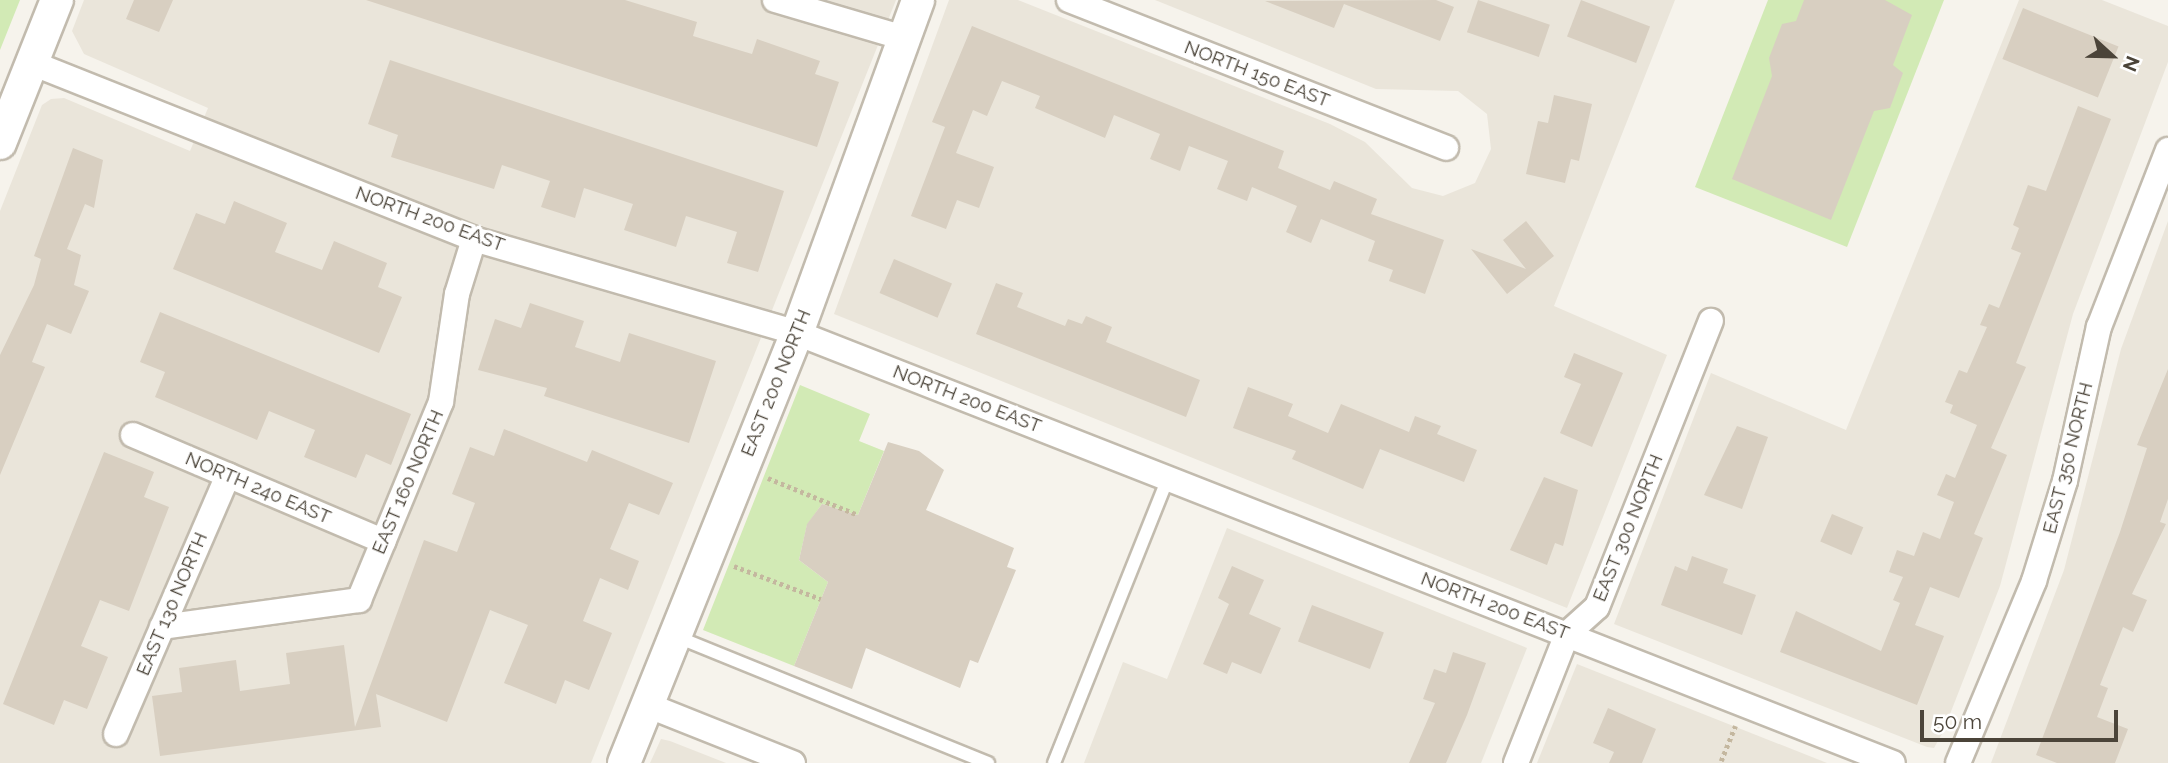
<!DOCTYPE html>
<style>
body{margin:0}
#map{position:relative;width:2168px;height:763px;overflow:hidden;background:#f6f3ec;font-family:Raleway,sans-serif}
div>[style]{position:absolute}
.residential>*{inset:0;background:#eae5da}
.green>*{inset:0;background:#d2eab5}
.building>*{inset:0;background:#d8cfc1;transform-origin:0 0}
.path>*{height:4.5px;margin-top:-2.25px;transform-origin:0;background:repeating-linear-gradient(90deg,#c4b79f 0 3.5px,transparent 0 7px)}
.roads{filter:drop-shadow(2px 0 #c2bbae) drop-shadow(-2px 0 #c2bbae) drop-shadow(0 2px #c2bbae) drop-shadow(0 -2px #c2bbae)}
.service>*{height:12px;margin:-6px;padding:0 6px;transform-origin:6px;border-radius:6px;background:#fff}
.minor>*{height:24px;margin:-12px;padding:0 12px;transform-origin:12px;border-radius:12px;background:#fff}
.tertiary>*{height:32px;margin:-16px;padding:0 16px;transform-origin:16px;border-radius:16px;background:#fff}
span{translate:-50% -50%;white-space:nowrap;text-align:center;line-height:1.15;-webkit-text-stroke:6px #fff;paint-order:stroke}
.street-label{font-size:19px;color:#4b4439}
.north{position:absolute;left:2077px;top:21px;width:70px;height:70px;-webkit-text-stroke:5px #fff;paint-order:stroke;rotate:112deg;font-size:19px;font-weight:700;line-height:28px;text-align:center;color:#4b4439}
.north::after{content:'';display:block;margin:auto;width:24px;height:32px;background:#4b4439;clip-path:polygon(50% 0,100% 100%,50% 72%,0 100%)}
.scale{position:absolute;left:1920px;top:710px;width:198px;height:32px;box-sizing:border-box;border:4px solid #4b4439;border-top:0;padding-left:9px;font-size:21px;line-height:24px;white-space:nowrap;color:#4b4439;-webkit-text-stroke:5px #fff;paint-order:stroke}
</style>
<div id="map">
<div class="residential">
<i style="clip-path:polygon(84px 0,896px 0,591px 763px,0 763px,0 211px,42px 105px,51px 99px,64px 98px,190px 151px,208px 108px,84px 54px,72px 31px)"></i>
<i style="clip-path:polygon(949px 0,1018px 0,1330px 124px,1365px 142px,1412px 188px,1443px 196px,1475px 183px,1491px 149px,1487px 114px,1458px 91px,1376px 89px,1155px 0,1675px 0,1554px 306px,1667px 355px,1567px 608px,834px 314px)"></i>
<i style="clip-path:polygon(2019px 0,2102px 0,2168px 26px,2168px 62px,2073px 314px,2000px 586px,1943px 732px,1934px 748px,1927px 747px,1614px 624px,1711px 373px,1846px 430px)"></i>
<i style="clip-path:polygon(2168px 221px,2168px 763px,1991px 763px,2064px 570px,2121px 349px)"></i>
<i style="clip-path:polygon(1227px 528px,1527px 648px,1481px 763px,1084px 763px,1123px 662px,1167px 679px)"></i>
<i style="clip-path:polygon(1577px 664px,1827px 763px,1537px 763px)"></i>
<i style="clip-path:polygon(661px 739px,670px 741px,726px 763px,650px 763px)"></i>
</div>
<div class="green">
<i style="clip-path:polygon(0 0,20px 0,0 50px)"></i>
<i style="clip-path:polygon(1768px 0,1944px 0,1847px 247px,1695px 187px)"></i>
<i style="clip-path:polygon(800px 385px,870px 414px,859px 441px,884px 451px,858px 515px,822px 504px,807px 525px,799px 560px,828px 582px,794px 666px,703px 630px)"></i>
</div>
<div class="building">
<i style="clip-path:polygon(134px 0,173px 0,159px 32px,126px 19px)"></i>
<i style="clip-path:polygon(366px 0,625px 0,697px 22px,693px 36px,732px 48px,752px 54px,757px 39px,820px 61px,815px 74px,839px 82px,817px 147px)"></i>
<i style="clip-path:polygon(1436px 0,1454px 7px,1440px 41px,1344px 4px,1334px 28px,1265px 1px)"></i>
<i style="left:1478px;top:0;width:76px;height:34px;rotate:19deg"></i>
<i style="left:1581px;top:0;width:74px;height:39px;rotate:21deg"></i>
<i style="clip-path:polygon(1804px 0,1885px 0,1912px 15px,1893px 65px,1903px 73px,1890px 108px,1874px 111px,1831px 220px,1732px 179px,1772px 76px,1769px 58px,1782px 24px,1796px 21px)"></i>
<i style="left:2023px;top:8px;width:103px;height:55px;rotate:22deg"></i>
<i style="clip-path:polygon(972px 26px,1284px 151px,1278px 168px,1330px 190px,1334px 181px,1377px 199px,1371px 214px,1444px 240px,1425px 294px,1389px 281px,1393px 270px,1368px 261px,1375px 241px,1321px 219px,1311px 243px,1286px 232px,1297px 206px,1252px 187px,1247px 201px,1217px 189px,1228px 161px,1189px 146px,1180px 171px,1150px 159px,1160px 134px,1114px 115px,1105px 138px,1035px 108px,1040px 96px,1002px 81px,987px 116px,973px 110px,956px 153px,994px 167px,979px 208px,957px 200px,946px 229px,911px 216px,945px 127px,932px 122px)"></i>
<i style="clip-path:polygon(390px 60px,784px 191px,758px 272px,727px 263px,737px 232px,686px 216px,676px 247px,624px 230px,633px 204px,584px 188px,575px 218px,541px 207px,550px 181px,502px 165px,494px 189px,391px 157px,398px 135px,368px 124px)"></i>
<i style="clip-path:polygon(1554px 95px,1592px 104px,1579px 161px,1571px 159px,1565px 183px,1526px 174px,1538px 121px,1548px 123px)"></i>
<i style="clip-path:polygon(2078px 106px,2111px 119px,2016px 363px,2026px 367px,1991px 448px,2007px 455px,1974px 534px,1983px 538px,1959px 598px,1930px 587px,1915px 625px,1944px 636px,1917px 705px,1780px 652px,1796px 611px,1881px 651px,1900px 603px,1893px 600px,1903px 577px,1889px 572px,1897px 550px,1914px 556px,1923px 532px,1940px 539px,1954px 502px,1937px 495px,1946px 474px,1955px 478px,1977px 425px,1950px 413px,1953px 405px,1945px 402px,1959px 370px,1967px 373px,1987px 327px,1980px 325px,1989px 304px,1999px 308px,2021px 253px,2011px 249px,2019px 228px,2013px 225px,2028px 185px,2046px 191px)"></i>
<i style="clip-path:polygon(73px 148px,103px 160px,94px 208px,85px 204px,67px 249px,81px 255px,74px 285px,89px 291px,71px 334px,47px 324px,32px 362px,45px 367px,0 475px,0 355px,34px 285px,41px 259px,34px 256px)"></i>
<i style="clip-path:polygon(234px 201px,287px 223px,275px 252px,322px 270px,334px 241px,387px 263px,378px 287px,402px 297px,379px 353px,173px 269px,196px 213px,225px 224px)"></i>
<i style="clip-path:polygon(1526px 221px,1554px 256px,1507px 294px,1471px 249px,1526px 269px,1503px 240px)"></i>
<i style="left:894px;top:259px;width:63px;height:37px;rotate:23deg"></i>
<i style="clip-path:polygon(996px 283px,1023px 293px,1017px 307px,1065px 326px,1068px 319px,1082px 324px,1086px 316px,1112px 327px,1106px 342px,1200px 380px,1186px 417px,976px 334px)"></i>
<i style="clip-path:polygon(530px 303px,584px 321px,575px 347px,620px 362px,629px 333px,716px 361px,689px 443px,544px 396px,547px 388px,478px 370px,495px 319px,521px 328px)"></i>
<i style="clip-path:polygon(160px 312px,411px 414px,391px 465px,366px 454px,356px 478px,304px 457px,315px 430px,269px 411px,257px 440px,155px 397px,165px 372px,140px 362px)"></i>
<i style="clip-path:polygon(1574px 353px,1623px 373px,1592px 447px,1560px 433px,1581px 384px,1564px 377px)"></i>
<i style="clip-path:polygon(2168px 369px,2168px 499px,2160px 522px,2166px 524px,2132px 594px,2147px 600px,2133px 632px,2123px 627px,2100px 685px,2108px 688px,2097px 717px,2128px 729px,2115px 763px,2057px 763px,2036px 755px,2120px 532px,2147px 448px,2137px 445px)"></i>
<i style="clip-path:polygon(1248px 387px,1293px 404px,1288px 416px,1328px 433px,1341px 404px,1409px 432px,1415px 416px,1441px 426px,1437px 434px,1477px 450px,1464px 482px,1380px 449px,1363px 489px,1292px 459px,1296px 451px,1233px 428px)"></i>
<i style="clip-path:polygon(1737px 426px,1768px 437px,1742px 509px,1704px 495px)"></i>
<i style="clip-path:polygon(504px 429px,587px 462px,592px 450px,673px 483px,659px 515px,629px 503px,610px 549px,639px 561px,628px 590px,600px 578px,583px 621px,612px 633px,589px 690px,565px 680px,556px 704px,504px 683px,528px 625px,490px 610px,447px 722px,376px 694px,381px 727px,160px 756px,152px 696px,182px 692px,179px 668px,236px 660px,240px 691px,290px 684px,286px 653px,344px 645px,355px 727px,424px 540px,457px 552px,475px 503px,452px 494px,470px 447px,494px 456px)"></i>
<i style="clip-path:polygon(888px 442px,919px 451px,944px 470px,926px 510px,1014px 548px,1007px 567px,1016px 570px,978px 663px,970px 660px,960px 688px,866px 648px,852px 689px,794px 666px,828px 582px,799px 560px,807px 524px,822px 504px,858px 515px)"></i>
<i style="clip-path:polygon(104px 452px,154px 472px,144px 497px,169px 507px,129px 611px,100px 600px,81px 646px,108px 657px,87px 709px,64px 700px,54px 725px,3px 704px)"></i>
<i style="clip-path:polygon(1544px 477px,1578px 490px,1563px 546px,1555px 543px,1547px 565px,1510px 550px)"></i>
<i style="left:1832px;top:514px;width:34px;height:30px;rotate:23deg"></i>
<i style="clip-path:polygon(1692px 556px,1728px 569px,1723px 583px,1756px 595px,1742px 635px,1661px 605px,1675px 566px,1687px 571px)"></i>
<i style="clip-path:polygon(1232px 566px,1264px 580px,1249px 614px,1281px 628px,1261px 674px,1232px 662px,1227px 674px,1203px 664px,1229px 604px,1218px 598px)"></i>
<i style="left:1312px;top:605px;width:77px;height:39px;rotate:21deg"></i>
<i style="clip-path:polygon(1453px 652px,1486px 663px,1467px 715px,1446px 763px,1409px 763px,1435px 703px,1423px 699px,1434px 669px,1446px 673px)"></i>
<i style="clip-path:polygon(1608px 708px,1656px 729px,1642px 763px,1609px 763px,1614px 752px,1593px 743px)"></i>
</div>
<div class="path">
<i style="left:768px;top:478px;width:97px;rotate:22.3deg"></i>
<i style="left:734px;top:566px;width:93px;rotate:20.8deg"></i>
<i style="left:1721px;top:761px;width:38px;rotate:-68deg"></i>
</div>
<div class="roads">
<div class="service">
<i style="left:675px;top:636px;width:338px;rotate:22.1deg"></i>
<i style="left:1054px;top:763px;width:307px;rotate:-68.2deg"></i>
</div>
<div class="minor">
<i style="left:775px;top:0;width:134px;rotate:16.4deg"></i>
<i style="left:1069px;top:0;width:405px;rotate:21.4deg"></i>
<i style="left:32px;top:63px;width:476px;rotate:21.7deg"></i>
<i style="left:474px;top:239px;width:336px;rotate:16.2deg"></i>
<i style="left:797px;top:333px;width:1177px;rotate:21.42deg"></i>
<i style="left:133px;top:435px;width:272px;rotate:23deg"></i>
<i style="left:162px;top:627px;width:199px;rotate:-7.8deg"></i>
<i style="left:359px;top:600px;width:214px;rotate:-67.5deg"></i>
<i style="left:441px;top:402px;width:109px;rotate:-81.6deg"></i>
<i style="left:457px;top:294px;width:58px;rotate:-72.8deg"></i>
<i style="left:647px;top:705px;width:157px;rotate:21.7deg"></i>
<i style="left:116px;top:734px;width:282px;rotate:-66.6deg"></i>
<i style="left:1516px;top:763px;width:139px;rotate:-68.4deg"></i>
<i style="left:1567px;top:634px;width:40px;rotate:-42deg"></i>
<i style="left:1597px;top:607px;width:308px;rotate:-68.3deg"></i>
<i style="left:1958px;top:763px;width:197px;rotate:-67.3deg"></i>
<i style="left:2034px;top:581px;width:105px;rotate:-72.8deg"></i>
<i style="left:2065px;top:481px;width:158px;rotate:-77.6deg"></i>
<i style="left:2099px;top:327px;width:190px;rotate:-68.7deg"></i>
</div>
<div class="tertiary">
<i style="left:0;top:143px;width:154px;rotate:-68.3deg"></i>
<i style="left:624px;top:763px;width:463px;rotate:-68.1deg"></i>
<i style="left:797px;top:333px;width:354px;rotate:-70deg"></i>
</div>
</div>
<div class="street-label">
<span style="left:1257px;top:74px;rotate:21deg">NORTH 150 EAST</span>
<span style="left:430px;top:219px;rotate:20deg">NORTH 200 EAST</span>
<span style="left:776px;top:383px;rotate:-68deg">EAST 200 NORTH</span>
<span style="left:967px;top:399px;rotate:21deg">NORTH 200 EAST</span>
<span style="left:2068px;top:458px;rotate:-76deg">EAST 350 NORTH</span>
<span style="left:408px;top:482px;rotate:-67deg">EAST 160 NORTH</span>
<span style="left:258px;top:488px;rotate:23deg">NORTH 240 EAST</span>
<span style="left:1628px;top:528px;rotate:-68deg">EAST 300 NORTH</span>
<span style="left:172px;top:604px;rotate:-67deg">EAST 130 NORTH</span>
<span style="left:1495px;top:606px;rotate:21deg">NORTH 200 EAST</span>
</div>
<div class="north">N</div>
<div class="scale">50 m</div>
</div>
